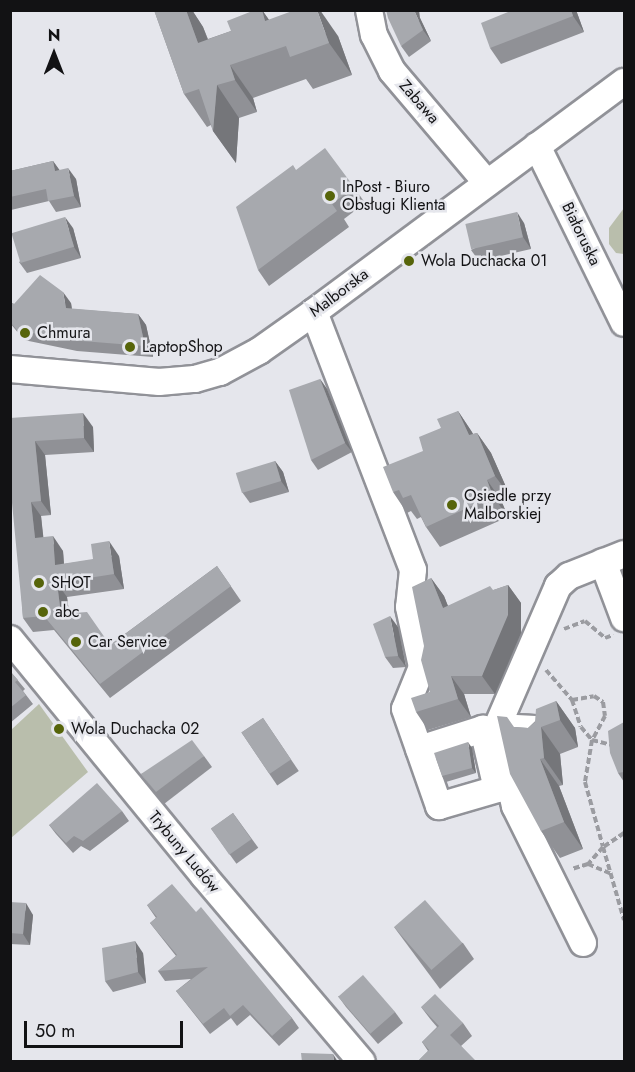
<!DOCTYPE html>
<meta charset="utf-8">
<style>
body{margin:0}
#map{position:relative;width:635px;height:1072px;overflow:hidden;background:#e5e6ec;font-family:Jost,sans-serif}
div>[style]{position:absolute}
.green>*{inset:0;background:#b9beac}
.path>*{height:4px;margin-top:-2px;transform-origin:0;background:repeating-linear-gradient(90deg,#9b9ca1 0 6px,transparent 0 9px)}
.roads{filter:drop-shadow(2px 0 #919298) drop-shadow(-2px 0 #919298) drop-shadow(0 2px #919298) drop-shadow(0 -2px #919298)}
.minor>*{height:26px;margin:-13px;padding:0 13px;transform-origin:13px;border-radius:13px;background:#fff}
.wall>*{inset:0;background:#909196;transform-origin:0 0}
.shaded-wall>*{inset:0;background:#75767a}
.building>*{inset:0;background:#a7a9ae;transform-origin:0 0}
.dots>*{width:16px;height:16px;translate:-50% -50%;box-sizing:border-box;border:3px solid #e5e6ec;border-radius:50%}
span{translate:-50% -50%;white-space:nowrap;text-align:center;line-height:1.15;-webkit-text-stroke:5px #e5e6ec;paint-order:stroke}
.street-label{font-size:16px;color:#121214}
.poi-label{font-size:16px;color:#121214}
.left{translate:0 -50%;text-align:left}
.frame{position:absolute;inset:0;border:12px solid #121214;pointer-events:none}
.north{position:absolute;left:24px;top:24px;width:60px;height:60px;-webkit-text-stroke:4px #e5e6ec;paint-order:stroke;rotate:0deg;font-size:16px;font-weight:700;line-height:24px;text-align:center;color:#121214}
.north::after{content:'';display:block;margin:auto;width:21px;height:27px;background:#121214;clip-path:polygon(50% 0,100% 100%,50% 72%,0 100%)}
.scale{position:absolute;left:24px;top:1021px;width:159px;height:27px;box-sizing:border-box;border:3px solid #121214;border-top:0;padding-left:8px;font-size:18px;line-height:21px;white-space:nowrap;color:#121214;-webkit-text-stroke:4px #e5e6ec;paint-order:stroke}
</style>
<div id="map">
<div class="green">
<i style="clip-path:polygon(624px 208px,624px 254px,616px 253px,609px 244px,609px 228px)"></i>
<i style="clip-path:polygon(39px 704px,88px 772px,11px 838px,11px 730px)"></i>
</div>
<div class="path">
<i style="left:564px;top:629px;width:22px;rotate:-21deg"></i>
<i style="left:585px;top:621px;width:26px;rotate:40deg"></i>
<i style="left:605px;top:638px;width:9px;rotate:-21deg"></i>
<i style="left:546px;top:670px;width:40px;rotate:49deg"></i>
<i style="left:572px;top:700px;width:28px;rotate:72deg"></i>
<i style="left:581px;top:727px;width:17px;rotate:50deg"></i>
<i style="left:592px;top:740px;width:43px;rotate:99.5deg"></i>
<i style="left:585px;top:782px;width:67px;rotate:74.5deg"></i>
<i style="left:603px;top:847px;width:23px;rotate:131deg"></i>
<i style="left:588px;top:864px;width:17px;rotate:163deg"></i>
<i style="left:572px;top:700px;width:22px;rotate:-10deg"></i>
<i style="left:594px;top:696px;width:11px;rotate:34deg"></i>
<i style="left:603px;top:702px;width:14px;rotate:82deg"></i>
<i style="left:605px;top:716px;width:27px;rotate:118deg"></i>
<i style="left:592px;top:740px;width:21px;rotate:14deg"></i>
<i style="left:624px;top:833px;width:25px;rotate:146deg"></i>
<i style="left:603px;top:847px;width:76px;rotate:74deg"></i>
<i style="left:588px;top:864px;width:25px;rotate:23deg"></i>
</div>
<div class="roads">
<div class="minor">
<i style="left:369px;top:10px;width:25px;rotate:79deg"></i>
<i style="left:374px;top:35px;width:40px;rotate:63.4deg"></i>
<i style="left:392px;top:71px;width:147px;rotate:49.7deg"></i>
<i style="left:537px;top:146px;width:197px;rotate:63.8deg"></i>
<i style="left:314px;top:312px;width:276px;rotate:69deg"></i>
<i style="left:413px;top:570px;width:37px;rotate:96deg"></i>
<i style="left:409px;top:607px;width:61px;rotate:77.8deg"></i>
<i style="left:422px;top:667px;width:45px;rotate:112deg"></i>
<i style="left:405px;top:709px;width:103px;rotate:70.7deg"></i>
<i style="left:439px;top:806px;width:60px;rotate:-16.3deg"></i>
<i style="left:497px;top:789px;width:62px;rotate:-103.1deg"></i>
<i style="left:483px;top:729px;width:67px;rotate:162.6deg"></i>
<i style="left:10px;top:369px;width:150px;rotate:5deg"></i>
<i style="left:159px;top:382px;width:36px;rotate:-5deg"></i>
<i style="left:195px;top:379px;width:26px;rotate:-16deg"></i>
<i style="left:220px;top:372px;width:44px;rotate:-28.3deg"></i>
<i style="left:259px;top:351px;width:67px;rotate:-35.3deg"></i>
<i style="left:314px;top:312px;width:386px;rotate:-36.6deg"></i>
<i style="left:603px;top:562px;width:60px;rotate:69.4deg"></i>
<i style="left:10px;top:639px;width:306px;rotate:50.7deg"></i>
<i style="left:204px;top:876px;width:244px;rotate:49.7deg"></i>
<i style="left:497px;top:727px;width:38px;rotate:3deg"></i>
<i style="left:535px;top:729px;width:13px;rotate:63deg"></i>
<i style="left:583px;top:943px;width:153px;rotate:-116.4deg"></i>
<i style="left:515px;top:806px;width:81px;rotate:-102.8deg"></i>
<i style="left:497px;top:727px;width:154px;rotate:-66.6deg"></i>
<i style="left:558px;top:586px;width:15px;rotate:-42deg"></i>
<i style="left:569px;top:576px;width:59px;rotate:-21.8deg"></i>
</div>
</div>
<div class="wall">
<i style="clip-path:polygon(154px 10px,192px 10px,203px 27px,208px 39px,231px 31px,255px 10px,262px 10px,269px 20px,338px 36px,352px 75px,313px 89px,306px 79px,253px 98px,257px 112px,239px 118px,236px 163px,213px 131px,211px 125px,207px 127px,184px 94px)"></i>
<i style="clip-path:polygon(513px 10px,576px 10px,584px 32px,501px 64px,490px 48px)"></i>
<i style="clip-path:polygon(420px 18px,431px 41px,409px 57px,401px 46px)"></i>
<i style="clip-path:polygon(53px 161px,59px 170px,76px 179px,81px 207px,56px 212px,49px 201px,11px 210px,10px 171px)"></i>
<i style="clip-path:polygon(296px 170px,354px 187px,365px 203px,344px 219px,349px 227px,269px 286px,258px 270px)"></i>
<i style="clip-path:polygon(524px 223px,531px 249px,479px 261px,471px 250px)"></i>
<i style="clip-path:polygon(73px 228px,81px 258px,27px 273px,19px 262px)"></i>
<i style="clip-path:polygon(10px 302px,14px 304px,71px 303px,72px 309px,138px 314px,146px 325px,153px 357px,77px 351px,24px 340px,10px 323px)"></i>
<i style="clip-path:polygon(320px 379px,327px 389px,352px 452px,318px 470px,311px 460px)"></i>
<i style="clip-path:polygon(458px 411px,473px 434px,477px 433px,491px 453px,510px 496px,501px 500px,508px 517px,440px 547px,426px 527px,421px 517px,417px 519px,411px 511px,407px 513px,393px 492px,441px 428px)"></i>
<i style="clip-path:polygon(10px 418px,93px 427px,94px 452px,45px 455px,51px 515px,41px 516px,43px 537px,63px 551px,64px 564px,119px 556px,124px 589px,67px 597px,69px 613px,110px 645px,217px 566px,241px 601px,110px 698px,54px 630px,33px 632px,23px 618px)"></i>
<i style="clip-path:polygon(275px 461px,283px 472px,289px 492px,250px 503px,242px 492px)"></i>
<i style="clip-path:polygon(431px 578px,444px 596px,448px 606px,508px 585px,521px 603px,521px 633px,495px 694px,464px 694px,471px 717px,428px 730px,416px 712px,430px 692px,424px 646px)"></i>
<i style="clip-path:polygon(398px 627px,406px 667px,393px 668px,385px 657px)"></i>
<i style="clip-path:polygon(10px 671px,25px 689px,23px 691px,33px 704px,10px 723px)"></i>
<i style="clip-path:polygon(556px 701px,575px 728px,578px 747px,560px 754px,563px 785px,559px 786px,583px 849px,560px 858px,541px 831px,514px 727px,528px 728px)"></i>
<i style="left:263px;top:718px;width:64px;height:26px;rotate:56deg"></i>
<i style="clip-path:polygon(624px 722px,624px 782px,618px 773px)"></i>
<i style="clip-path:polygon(472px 748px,476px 773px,446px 782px,442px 776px)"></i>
<i style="clip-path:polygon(204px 756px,212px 767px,164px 804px,141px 774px)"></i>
<i style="clip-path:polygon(122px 811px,129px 821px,90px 851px,81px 846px,73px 853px,56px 834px,49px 825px)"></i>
<i style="left:233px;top:813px;width:43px;height:27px;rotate:54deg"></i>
<i style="clip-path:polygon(10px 902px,33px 915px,30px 945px,10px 944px)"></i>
<i style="clip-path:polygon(147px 905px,196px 912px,292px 1018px,299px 1028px,279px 1046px,250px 1015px,237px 1026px,231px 1018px,210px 1034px,176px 991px,191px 979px,165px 981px,158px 971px,176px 956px,150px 923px,156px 918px)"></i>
<i style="clip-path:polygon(394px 927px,463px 943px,474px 959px,440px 989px)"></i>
<i style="clip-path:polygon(143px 953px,146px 983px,113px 992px,105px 981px)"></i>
<i style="clip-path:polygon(338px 996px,395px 1012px,403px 1023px,378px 1044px,346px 1007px)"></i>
<i style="clip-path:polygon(421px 1007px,463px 1023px,472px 1036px,461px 1046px,476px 1062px,417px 1062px,428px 1051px,422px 1042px,437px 1027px,431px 1020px)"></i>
</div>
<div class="shaded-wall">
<i style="clip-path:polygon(186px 10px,192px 10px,203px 27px,221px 75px,198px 43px)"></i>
<i style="clip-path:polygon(262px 10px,284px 41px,265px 21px)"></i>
<i style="clip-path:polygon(317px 10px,320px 10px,338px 36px,352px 75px,329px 43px)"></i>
<i style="clip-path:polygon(414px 10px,419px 10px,420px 18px,431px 41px,423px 30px)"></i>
<i style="clip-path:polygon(571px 10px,576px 10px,584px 32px,573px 16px)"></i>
<i style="clip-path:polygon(230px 65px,253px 98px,257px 112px,235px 80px)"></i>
<i style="clip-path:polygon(217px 85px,239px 118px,236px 163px,213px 131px)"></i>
<i style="clip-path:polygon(53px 161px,61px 172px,55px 171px)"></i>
<i style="clip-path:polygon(68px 168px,76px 179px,81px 207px,74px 196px)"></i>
<i style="clip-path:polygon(517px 212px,524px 223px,531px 249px,523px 237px)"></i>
<i style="clip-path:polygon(65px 217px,73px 228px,81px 258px,74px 247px)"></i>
<i style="clip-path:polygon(63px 292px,71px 303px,73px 319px,66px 308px)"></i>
<i style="clip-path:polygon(138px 314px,146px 325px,153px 357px,145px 346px)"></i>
<i style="clip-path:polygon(320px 379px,327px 389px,352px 452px,345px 443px)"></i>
<i style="clip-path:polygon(458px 411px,472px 432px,483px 456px,469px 435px)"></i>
<i style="clip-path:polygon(83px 413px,93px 427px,94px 452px,84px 438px)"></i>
<i style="clip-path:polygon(477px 433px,491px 453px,510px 496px,495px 476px)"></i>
<i style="clip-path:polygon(35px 441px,45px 455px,51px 515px,41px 501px)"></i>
<i style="clip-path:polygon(275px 461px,283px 472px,289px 492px,281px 481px)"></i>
<i style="clip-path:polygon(487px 480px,501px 500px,508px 517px,493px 496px)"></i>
<i style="clip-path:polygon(31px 502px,41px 516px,45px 552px,35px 538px)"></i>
<i style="clip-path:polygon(53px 536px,63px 551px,65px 579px,55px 565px)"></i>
<i style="clip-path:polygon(109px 541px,119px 556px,124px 589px,114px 574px)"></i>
<i style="clip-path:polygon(431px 578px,444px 596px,456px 627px,443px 608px)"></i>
<i style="clip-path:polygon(57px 583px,67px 597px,71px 628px,61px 614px)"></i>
<i style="clip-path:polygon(508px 585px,521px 603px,521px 633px,495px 694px,482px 676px)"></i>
<i style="clip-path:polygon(390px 616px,398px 627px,406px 667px,398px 656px)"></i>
<i style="clip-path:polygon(451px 676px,464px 694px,471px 717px,458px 699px)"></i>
<i style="clip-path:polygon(556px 701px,575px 728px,578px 747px,560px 720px)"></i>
<i style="clip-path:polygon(541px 727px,560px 754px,563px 785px,544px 758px)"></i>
<i style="clip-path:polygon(468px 742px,472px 748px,476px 773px,472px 768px)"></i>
<i style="clip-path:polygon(540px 759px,559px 786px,583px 849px,564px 822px)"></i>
<i style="clip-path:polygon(26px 903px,33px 915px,30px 945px,23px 934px)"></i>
<i style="clip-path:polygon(135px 941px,143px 953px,146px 983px,138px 972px)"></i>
<i style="clip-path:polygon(333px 1054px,338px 1062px,334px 1062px)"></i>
</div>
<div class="building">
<i style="clip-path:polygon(154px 10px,186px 10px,198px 43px,231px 31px,227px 21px,255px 10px,262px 10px,265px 21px,295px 10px,317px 10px,329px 43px,290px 57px,286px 46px,230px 65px,235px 80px,217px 85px,213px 131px,199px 89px,184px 94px)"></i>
<i style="clip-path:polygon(386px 10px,414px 10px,423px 30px,401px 46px,388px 18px)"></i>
<i style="clip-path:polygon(513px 10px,571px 10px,573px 16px,490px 48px,481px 23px)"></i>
<i style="clip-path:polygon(325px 148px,354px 187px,332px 204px,337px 211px,258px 270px,236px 207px,293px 165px,296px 170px)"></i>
<i style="clip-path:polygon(53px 161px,55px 171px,68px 168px,74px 196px,48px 201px,46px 189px,10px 197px,10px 171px)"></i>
<i style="left:517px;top:212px;width:26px;height:53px;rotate:77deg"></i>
<i style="left:65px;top:217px;width:31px;height:56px;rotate:73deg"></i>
<i style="clip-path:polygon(40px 275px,63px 292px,66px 308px,138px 314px,145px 346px,69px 340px,17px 330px,10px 322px,10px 302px,14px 304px)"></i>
<i style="clip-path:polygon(320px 379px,345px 443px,311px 460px,289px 390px)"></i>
<i style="clip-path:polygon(458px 411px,469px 435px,477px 433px,495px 476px,487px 480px,493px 496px,426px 527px,411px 495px,403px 498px,399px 490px,393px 492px,383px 467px,423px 451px,419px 437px,441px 428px,437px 419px)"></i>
<i style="clip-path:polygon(83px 413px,84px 438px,35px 441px,41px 501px,31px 502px,35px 538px,53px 536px,55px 565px,93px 559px,91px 544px,109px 541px,114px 574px,57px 583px,61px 614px,87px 612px,110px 645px,217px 566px,231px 586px,100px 684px,44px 616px,23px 618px,10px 482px,10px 418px)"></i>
<i style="left:275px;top:461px;width:21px;height:41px;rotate:73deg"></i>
<i style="clip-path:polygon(431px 578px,443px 608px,490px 586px,493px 590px,508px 585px,508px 615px,482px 676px,451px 676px,458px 699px,416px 712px,411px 698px,430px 692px,421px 660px,424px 646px,412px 587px)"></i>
<i style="clip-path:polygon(390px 616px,398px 656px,385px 657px,373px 624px)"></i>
<i style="clip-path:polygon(10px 671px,18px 680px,15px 682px,26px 695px,10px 708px)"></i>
<i style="clip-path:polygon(556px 701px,560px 720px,541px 727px,544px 758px,540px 759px,564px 822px,541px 831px,510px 774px,497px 716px,507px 717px,514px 727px,528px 728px,535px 722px,536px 709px)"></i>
<i style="left:263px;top:718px;width:50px;height:26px;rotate:56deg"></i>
<i style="clip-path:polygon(624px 722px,624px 774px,624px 772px,618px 773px,610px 753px,608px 731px)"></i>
<i style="clip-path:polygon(192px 740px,204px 756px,156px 792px,141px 774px)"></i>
<i style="clip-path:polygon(468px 742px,472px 768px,442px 776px,434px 753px)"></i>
<i style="clip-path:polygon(97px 783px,122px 811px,83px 841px,74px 836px,66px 843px,49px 825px)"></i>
<i style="left:233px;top:813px;width:32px;height:27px;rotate:55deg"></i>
<i style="clip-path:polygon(172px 884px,196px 912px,201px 907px,292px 1018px,272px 1036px,243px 1005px,230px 1016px,224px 1008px,203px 1024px,176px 991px,208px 967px,158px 971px,177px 955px,150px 923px,157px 917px,147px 905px)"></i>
<i style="left:425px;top:900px;width:57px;height:41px;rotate:49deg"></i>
<i style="clip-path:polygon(10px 902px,26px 903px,23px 934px,10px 933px)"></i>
<i style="clip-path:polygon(135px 941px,138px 972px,105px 981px,102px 948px)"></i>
<i style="left:363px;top:975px;width:49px;height:33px;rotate:49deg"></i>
<i style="clip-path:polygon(435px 994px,463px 1023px,450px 1035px,475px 1060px,473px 1062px,417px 1062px,429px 1050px,422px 1042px,439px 1026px,421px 1007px)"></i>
<i style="clip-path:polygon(301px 1053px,333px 1054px,334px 1062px,302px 1062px)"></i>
</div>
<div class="dots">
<i style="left:330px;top:196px;background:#56640a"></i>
<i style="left:409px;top:261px;background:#56640a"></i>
<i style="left:25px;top:333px;background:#56640a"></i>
<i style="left:130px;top:347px;background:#56640a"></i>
<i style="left:452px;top:505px;background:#56640a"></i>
<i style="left:39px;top:583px;background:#56640a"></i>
<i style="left:43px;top:612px;background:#56640a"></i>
<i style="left:76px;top:642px;background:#56640a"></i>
<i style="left:59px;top:729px;background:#56640a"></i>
</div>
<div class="street-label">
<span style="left:419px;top:102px;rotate:49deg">Zabawa</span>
<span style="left:581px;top:234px;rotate:64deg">Białoruska</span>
<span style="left:339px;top:293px;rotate:-37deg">Malborska</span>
<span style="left:184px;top:852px;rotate:50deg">Trybuny Ludów</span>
</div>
<div class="poi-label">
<span class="left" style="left:342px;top:196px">InPost - Biuro<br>Obsługi Klienta</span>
<span class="left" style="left:421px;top:261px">Wola Duchacka 01</span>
<span class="left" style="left:37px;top:333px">Chmura</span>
<span class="left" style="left:142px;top:347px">LaptopShop</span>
<span class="left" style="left:464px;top:505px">Osiedle przy<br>Malborskiej</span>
<span class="left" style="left:51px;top:583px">SHOT</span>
<span class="left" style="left:55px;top:612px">abc</span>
<span class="left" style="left:88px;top:642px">Car Service</span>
<span class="left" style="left:71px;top:729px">Wola Duchacka 02</span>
</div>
<div class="frame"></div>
<div class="north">N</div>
<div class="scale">50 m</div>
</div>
